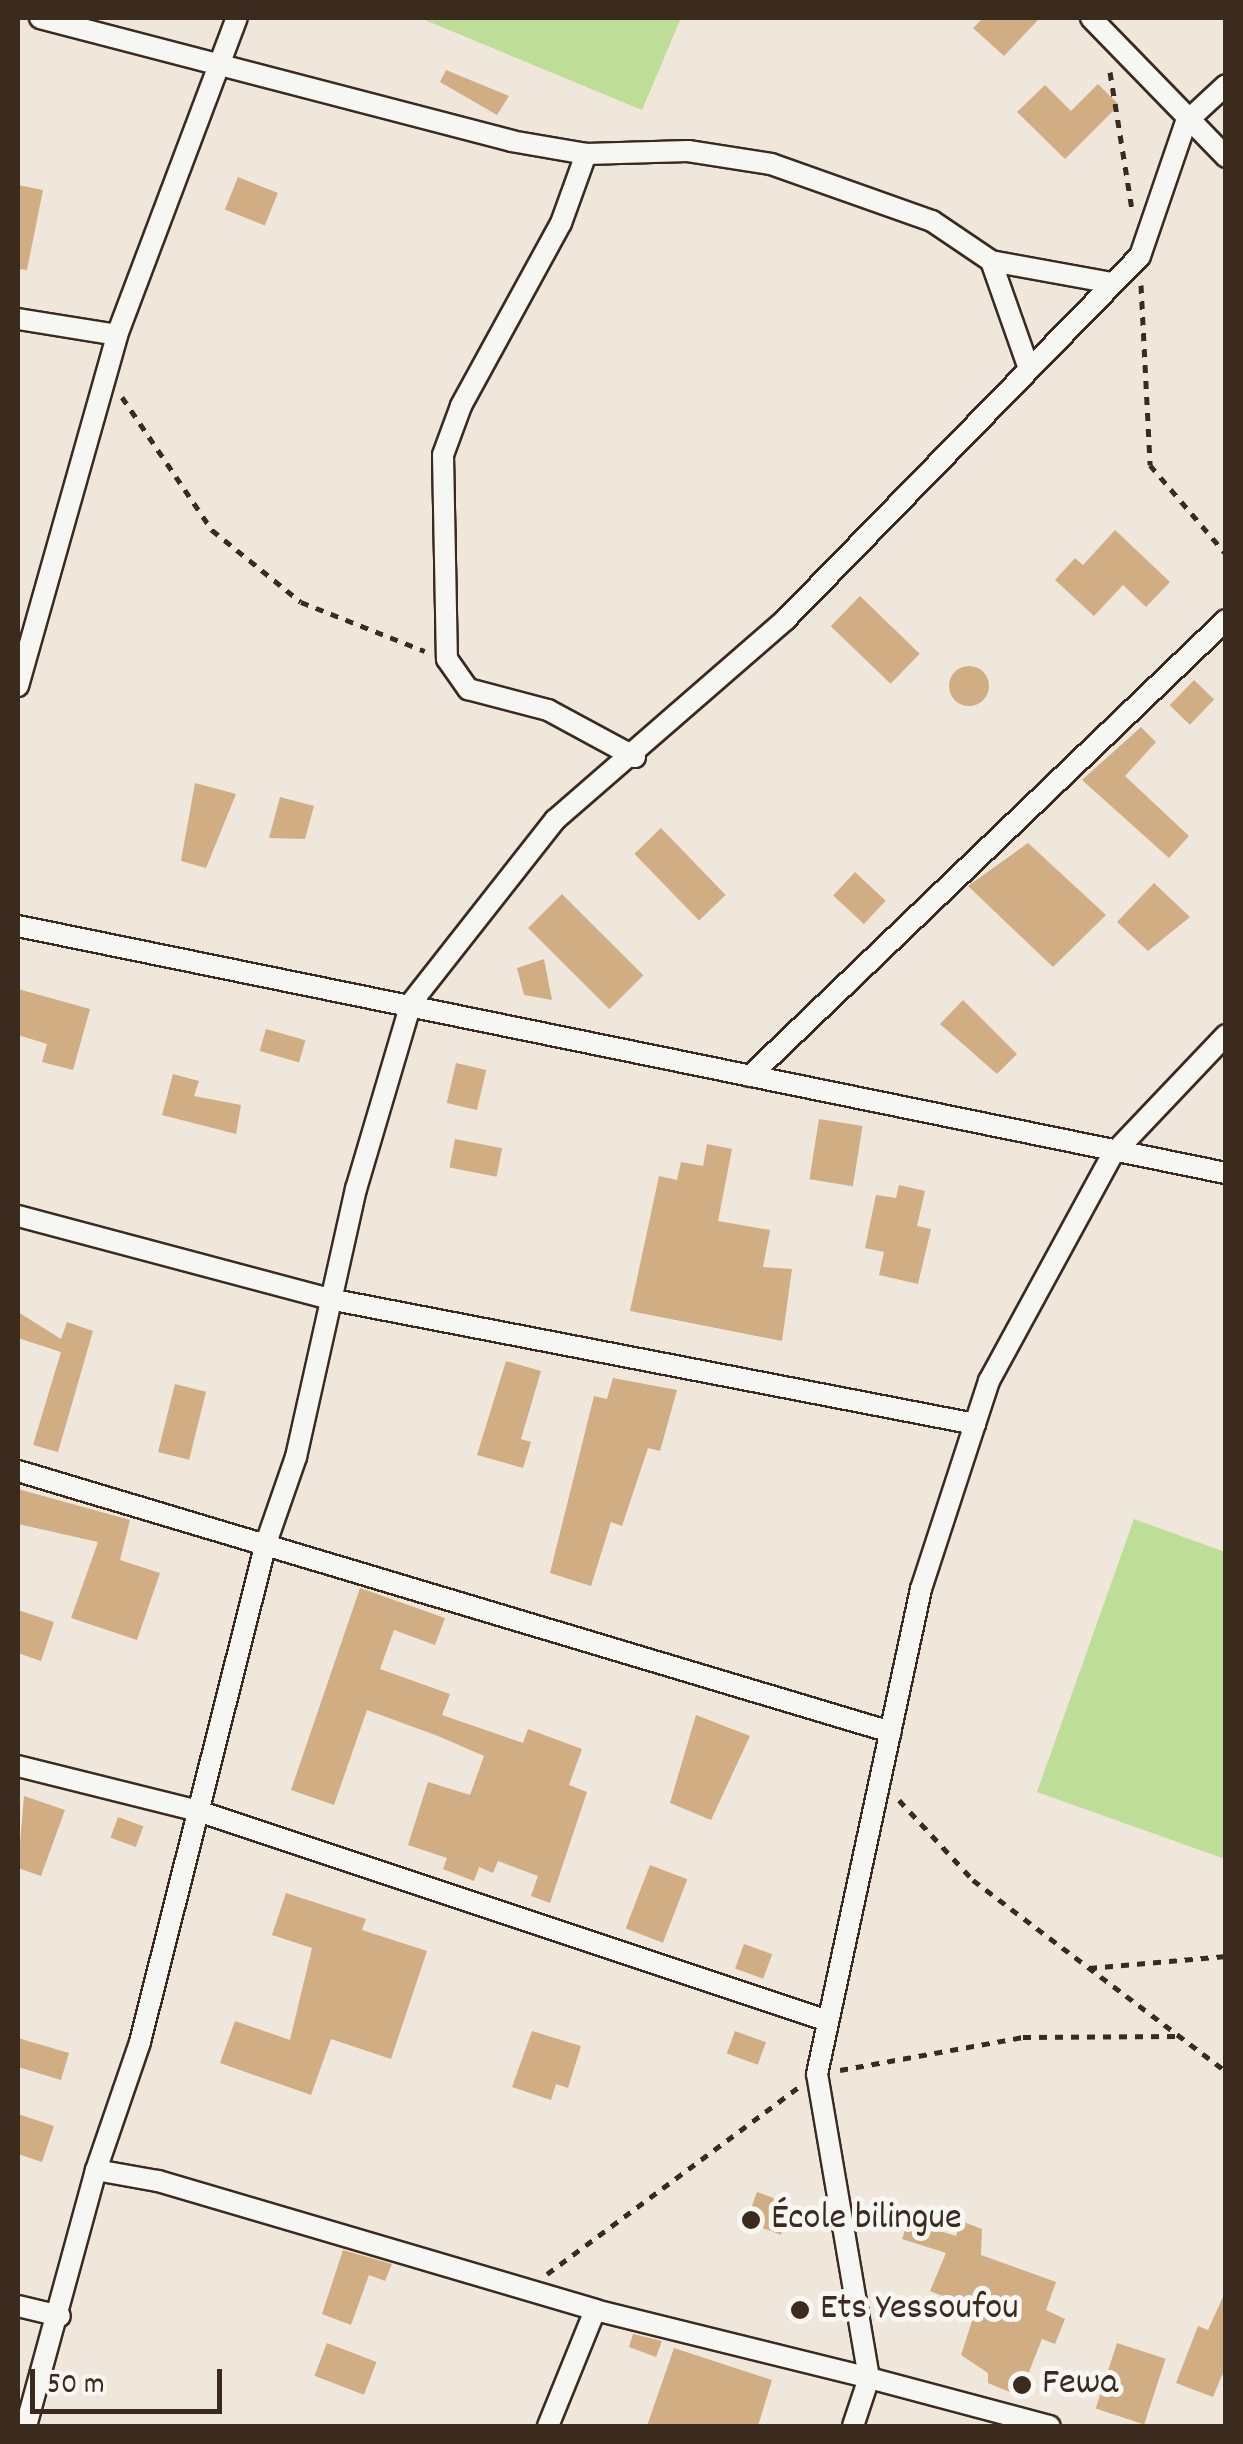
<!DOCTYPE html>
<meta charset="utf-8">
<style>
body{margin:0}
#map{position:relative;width:1243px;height:2444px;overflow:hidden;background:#efe7dc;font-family:Dekko,sans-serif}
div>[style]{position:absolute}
.green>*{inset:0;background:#bedd96}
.building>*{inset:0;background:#d1ad83;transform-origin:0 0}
.round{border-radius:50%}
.path>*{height:5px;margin-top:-2.5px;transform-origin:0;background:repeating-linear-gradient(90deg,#3b2a1e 0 8px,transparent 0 16px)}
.roads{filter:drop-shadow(2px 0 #3b2a1e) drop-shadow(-2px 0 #3b2a1e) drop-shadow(0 2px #3b2a1e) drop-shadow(0 -2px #3b2a1e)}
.street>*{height:20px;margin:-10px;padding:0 10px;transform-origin:10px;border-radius:10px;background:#f6f6f2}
.dots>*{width:28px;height:28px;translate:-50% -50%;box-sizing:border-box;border:5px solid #f6f6f2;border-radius:50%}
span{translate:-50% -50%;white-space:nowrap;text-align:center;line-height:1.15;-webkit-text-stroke:10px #f6f6f2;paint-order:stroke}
.poi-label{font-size:38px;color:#3b2a1e}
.left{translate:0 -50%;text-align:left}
.frame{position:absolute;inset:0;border:20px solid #3b2a1e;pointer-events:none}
.scale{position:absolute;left:30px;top:2369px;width:192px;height:45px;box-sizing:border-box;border:5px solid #3b2a1e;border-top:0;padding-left:12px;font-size:30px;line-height:35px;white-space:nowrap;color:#3b2a1e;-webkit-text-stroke:8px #f6f6f2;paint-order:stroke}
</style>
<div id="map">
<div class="green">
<i style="clip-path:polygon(420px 18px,681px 18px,642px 110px)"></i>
<i style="clip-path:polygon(1134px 1519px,1225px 1552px,1225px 1859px,1037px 1792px)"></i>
</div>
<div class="building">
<i style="clip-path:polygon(983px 18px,1040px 18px,1004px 56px,973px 28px)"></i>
<i style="clip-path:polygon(446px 70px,509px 96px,497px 115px,440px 82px)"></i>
<i style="clip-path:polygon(1098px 84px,1119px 105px,1065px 159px,1017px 112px,1045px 85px,1071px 111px)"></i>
<i style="left:238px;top:177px;width:43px;height:35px;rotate:22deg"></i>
<i style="clip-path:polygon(18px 185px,43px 190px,27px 270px,18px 269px)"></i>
<i style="clip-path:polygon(1115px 530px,1170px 582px,1146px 607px,1123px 585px,1094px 616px,1055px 580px,1075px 558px,1083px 565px)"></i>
<i style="left:860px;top:596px;width:83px;height:42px;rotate:44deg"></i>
<i class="round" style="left:949px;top:666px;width:40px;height:40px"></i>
<i style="left:1194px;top:680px;width:28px;height:35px;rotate:44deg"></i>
<i style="clip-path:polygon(1141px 727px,1156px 742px,1125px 776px,1189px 836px,1169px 858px,1082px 780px)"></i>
<i style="clip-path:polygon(195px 783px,236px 794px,206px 868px,181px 861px)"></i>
<i style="clip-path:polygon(280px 797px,314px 806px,305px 839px,269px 838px)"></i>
<i style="left:661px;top:828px;width:93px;height:37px;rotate:46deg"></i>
<i style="clip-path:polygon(1028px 843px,1106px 915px,1053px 967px,968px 886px)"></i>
<i style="left:855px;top:872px;width:42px;height:32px;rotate:43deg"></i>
<i style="clip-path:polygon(1154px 883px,1190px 917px,1148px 951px,1117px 922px)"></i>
<i style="left:562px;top:894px;width:115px;height:48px;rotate:45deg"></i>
<i style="clip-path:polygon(544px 959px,552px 1000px,524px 995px,517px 968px)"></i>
<i style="clip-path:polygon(18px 989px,90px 1009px,73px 1070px,42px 1062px,47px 1044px,18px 1035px)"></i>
<i style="clip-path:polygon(963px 1000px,1017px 1054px,997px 1074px,940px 1024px)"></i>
<i style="left:266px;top:1029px;width:41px;height:23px;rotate:16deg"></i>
<i style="left:456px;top:1063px;width:31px;height:41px;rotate:13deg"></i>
<i style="clip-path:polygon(173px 1074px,199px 1081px,194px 1096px,241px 1105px,236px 1134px,162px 1115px)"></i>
<i style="left:819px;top:1119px;width:44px;height:61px;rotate:9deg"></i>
<i style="left:455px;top:1139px;width:48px;height:29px;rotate:11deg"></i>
<i style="clip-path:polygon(707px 1144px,732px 1149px,718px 1221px,770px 1230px,763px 1267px,792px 1269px,782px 1341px,630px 1311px,659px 1176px,677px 1180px,681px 1162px,703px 1166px)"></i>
<i style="clip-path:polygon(899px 1185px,925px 1191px,917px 1226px,931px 1229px,918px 1284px,879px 1275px,884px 1252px,865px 1248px,876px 1195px,896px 1198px)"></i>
<i style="clip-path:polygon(18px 1312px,61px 1339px,67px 1322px,93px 1331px,58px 1452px,33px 1445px,61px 1352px,18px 1338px)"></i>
<i style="clip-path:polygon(506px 1361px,541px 1371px,521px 1439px,531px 1442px,523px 1468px,477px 1455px)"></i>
<i style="clip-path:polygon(613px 1378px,677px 1390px,660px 1451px,648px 1448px,622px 1526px,611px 1522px,591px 1586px,550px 1573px,594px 1396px,607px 1399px)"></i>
<i style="left:175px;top:1384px;width:32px;height:70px;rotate:14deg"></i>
<i style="clip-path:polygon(18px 1489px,130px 1520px,120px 1560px,160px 1573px,137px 1640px,71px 1618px,98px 1542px,18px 1524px)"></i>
<i style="clip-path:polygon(360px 1588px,445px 1618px,435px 1645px,394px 1630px,380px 1669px,450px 1694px,442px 1715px,523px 1743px,528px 1729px,582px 1749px,569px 1785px,587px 1792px,550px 1903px,531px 1896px,538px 1876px,498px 1861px,493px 1873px,479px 1867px,474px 1881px,443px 1869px,447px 1858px,408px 1845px,428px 1782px,470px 1795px,484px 1756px,438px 1736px,367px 1710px,334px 1805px,291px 1790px)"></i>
<i style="clip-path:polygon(18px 1610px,54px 1622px,41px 1661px,18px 1653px)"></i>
<i style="clip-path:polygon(696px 1715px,750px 1736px,711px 1820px,670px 1803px)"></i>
<i style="clip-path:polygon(24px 1796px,65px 1810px,41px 1876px,18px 1868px)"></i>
<i style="left:118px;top:1817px;width:27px;height:22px;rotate:20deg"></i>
<i style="left:650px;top:1865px;width:40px;height:68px;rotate:21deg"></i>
<i style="clip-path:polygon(286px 1893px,366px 1919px,362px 1930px,427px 1951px,391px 2059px,331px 2039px,311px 2095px,220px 2063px,235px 2021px,290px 2040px,312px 1948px,272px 1935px)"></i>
<i style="left:744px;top:1944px;width:30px;height:26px;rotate:20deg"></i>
<i style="clip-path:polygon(532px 2031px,581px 2046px,568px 2088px,556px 2084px,551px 2100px,512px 2087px)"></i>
<i style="left:735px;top:2031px;width:33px;height:24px;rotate:20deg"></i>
<i style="clip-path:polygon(18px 2038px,69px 2053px,61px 2080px,18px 2067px)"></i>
<i style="clip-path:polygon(18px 2114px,54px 2126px,42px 2162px,18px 2154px)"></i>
<i style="left:757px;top:2192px;width:37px;height:32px;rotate:20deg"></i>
<i style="clip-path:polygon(908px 2221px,956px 2236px,961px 2221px,982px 2229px,981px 2255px,1056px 2282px,1046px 2310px,1065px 2319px,1055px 2344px,1042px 2339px,1023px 2387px,1015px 2384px,1012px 2393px,988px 2383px,988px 2373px,961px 2355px,972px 2321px,946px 2312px,950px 2299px,930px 2291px,946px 2253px,902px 2239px)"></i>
<i style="clip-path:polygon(343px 2250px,392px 2264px,385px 2281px,369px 2275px,351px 2325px,322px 2314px)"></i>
<i style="clip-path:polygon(1226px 2290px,1226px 2366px,1213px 2397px,1176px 2383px,1198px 2326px,1208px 2330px)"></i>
<i style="clip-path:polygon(633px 2334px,662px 2341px,656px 2357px,629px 2347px)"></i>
<i style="left:327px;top:2343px;width:53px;height:35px;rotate:21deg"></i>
<i style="left:1117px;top:2343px;width:51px;height:69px;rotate:18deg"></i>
<i style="clip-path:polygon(674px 2348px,772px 2380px,758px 2426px,647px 2426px)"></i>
</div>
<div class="path">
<i style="left:1110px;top:72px;width:139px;rotate:80.9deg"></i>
<i style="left:1141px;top:285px;width:180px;rotate:87.1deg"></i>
<i style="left:1150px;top:465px;width:117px;rotate:49.5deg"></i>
<i style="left:122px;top:397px;width:161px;rotate:55.9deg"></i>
<i style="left:212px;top:530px;width:114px;rotate:39deg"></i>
<i style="left:301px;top:602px;width:133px;rotate:21.6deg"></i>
<i style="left:899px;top:1800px;width:109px;rotate:47.2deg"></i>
<i style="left:973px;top:1880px;width:317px;rotate:37.1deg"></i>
<i style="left:1089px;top:1968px;width:138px;rotate:-5deg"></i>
<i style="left:840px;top:2070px;width:186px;rotate:-10.2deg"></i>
<i style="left:1023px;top:2037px;width:156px;rotate:-0.4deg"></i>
<i style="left:547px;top:2274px;width:314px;rotate:-36.6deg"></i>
</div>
<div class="roads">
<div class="street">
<i style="left:40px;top:18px;width:487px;rotate:14.6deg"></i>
<i style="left:511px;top:141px;width:76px;rotate:9.8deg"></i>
<i style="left:586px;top:154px;width:102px;rotate:-1.7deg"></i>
<i style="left:688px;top:151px;width:84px;rotate:8.9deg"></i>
<i style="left:771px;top:164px;width:171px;rotate:19.5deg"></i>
<i style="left:932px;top:221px;width:71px;rotate:34.1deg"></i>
<i style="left:991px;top:261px;width:123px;rotate:10.3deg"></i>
<i style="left:1091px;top:18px;width:194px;rotate:45.8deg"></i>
<i style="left:586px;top:154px;width:73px;rotate:109.9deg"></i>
<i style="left:561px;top:223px;width:209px;rotate:118.7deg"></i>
<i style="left:461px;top:406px;width:52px;rotate:110.2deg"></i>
<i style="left:443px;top:455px;width:204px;rotate:88.9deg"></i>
<i style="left:447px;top:659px;width:37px;rotate:55deg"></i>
<i style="left:468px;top:689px;width:83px;rotate:14.7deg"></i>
<i style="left:548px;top:710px;width:99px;rotate:28.4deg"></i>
<i style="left:991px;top:261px;width:114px;rotate:70.6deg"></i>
<i style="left:18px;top:319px;width:100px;rotate:9.2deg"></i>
<i style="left:18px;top:686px;width:365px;rotate:-74.2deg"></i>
<i style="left:117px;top:335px;width:339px;rotate:-69.3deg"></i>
<i style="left:18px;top:926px;width:1233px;rotate:11.56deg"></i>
<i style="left:750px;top:1076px;width:659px;rotate:-43.77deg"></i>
<i style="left:18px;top:1216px;width:322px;rotate:14.9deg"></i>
<i style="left:329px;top:1299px;width:658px;rotate:10.95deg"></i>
<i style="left:18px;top:1471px;width:911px;rotate:16.65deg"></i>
<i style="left:18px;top:1766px;width:182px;rotate:14deg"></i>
<i style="left:195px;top:1810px;width:667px;rotate:18.43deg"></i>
<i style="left:96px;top:2170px;width:135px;rotate:-71deg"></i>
<i style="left:140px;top:2042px;width:515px;rotate:-75.83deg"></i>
<i style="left:266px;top:1543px;width:91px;rotate:-70.8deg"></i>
<i style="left:296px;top:1457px;width:275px;rotate:-77.4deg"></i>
<i style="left:356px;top:1189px;width:194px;rotate:-73.5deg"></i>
<i style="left:411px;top:1003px;width:233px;rotate:-51.8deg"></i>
<i style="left:555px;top:820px;width:305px;rotate:-41deg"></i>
<i style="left:785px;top:620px;width:508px;rotate:-45.72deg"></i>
<i style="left:1140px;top:256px;width:142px;rotate:-71.1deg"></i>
<i style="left:1186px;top:122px;width:54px;rotate:-42.8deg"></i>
<i style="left:18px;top:2306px;width:43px;rotate:13.4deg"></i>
<i style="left:26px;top:2426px;width:265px;rotate:-74.7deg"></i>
<i style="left:96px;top:2170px;width:63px;rotate:10.1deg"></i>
<i style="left:158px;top:2181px;width:456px;rotate:16.4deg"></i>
<i style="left:595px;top:2310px;width:282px;rotate:13.9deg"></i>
<i style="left:869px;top:2378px;width:308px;rotate:-99.7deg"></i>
<i style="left:817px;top:2074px;width:496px;rotate:-77.9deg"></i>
<i style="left:921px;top:1589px;width:219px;rotate:-71.9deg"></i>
<i style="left:989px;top:1381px;width:259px;rotate:-61.4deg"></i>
<i style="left:1113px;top:1154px;width:164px;rotate:-46.5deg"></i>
<i style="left:548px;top:2426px;width:125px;rotate:-67.9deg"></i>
<i style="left:853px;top:2426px;width:51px;rotate:-71.6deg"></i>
<i style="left:869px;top:2378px;width:187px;rotate:14.9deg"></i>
</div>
</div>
<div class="dots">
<i style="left:751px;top:2220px;background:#3b2a1e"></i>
<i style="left:800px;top:2310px;background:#3b2a1e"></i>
<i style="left:1022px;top:2385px;background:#3b2a1e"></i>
</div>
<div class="poi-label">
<span class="left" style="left:771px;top:2220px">École bilingue</span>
<span class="left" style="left:820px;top:2310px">Ets Yessoufou</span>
<span class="left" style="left:1042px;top:2385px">Fewa</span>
</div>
<div class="frame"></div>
<div class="scale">50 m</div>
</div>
